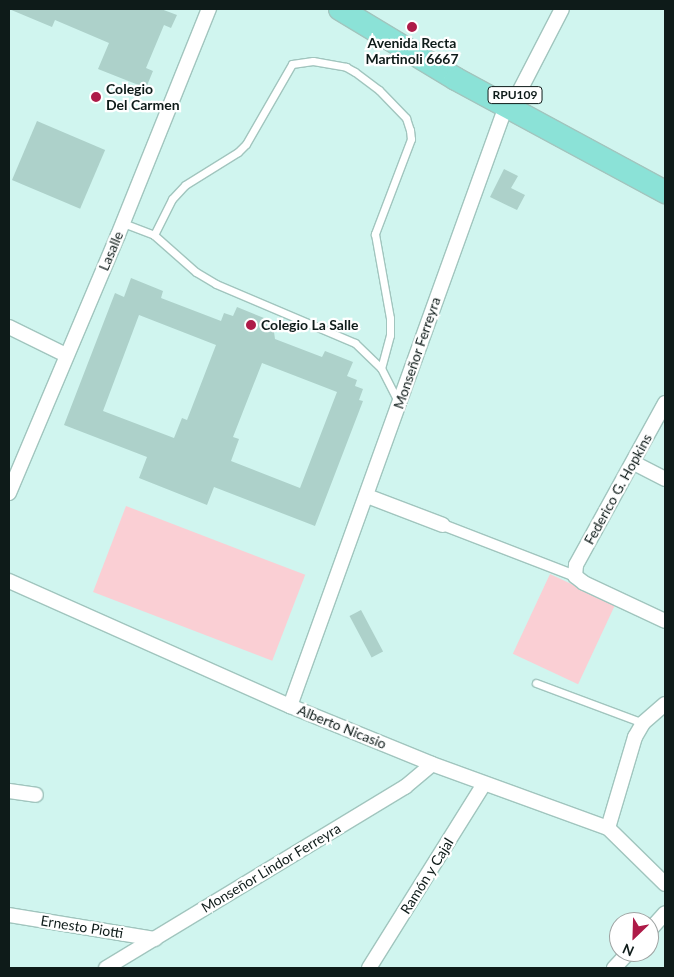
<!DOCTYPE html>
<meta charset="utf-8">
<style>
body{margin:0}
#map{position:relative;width:674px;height:977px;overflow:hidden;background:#d0f5ef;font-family:Lato,sans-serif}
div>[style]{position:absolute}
.green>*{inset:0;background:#facfd4;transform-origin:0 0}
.building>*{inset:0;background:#add1ca;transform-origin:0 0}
.roads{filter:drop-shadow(1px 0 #a1c5be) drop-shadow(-1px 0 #a1c5be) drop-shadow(0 1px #a1c5be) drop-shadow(0 -1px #a1c5be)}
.service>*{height:7px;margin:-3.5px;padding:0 3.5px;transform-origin:3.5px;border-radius:3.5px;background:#fff}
.pedestrian>*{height:10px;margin:-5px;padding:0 5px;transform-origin:5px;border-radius:5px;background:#fff}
.minor>*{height:14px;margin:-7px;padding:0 7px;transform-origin:7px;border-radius:7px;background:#fff}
.primary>*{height:22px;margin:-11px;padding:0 11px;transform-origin:11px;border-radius:11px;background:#8be2d7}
.dots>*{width:14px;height:14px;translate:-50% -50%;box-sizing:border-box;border:2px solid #fff;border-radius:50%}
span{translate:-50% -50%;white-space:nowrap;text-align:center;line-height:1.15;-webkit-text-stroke:4.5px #fff;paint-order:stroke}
.shield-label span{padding:1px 4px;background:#fff;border:1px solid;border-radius:4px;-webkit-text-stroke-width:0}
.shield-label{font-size:12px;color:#0e1b19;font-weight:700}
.poi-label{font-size:14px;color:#0e1b19;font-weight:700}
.left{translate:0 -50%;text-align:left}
.street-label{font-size:14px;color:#0e1b19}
.frame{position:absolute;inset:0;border:10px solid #0e1b19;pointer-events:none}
.north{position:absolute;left:609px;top:912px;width:50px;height:50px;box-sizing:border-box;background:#fff;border:1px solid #9fa4a3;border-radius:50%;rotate:204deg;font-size:14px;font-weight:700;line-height:20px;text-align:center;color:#0e1b19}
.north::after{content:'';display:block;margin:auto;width:18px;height:22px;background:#ae1b48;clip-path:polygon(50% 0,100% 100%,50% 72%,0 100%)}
</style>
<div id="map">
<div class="green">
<i style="left:126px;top:506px;width:192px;height:92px;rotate:21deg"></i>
<i style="left:550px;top:574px;width:72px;height:88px;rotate:25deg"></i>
</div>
<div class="building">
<i style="clip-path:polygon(9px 9px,161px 9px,177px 15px,171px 28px,164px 25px,146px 68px,153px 71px,146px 88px,98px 69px,109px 43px,55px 20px,52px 27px)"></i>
<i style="left:37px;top:121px;width:74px;height:64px;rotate:23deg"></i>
<i style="clip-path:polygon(504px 169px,518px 176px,511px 188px,525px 195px,517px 210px,490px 197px)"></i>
<i style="clip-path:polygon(evenodd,131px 278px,163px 291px,161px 298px,221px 321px,224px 313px,233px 316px,237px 307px,269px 320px,265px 329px,274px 332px,275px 339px,322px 357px,325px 351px,353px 362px,347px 376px,357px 380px,355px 386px,363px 389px,359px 400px,363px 401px,315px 526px,214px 487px,207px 505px,139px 478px,147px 457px,64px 425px,115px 293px,124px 297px,131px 278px,139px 315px,216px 345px,187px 420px,182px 418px,174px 438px,103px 411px,139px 315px,131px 278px,262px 363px,337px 392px,300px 488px,231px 461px,239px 439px,233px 437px,262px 363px)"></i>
<i style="left:361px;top:610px;width:47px;height:13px;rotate:62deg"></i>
</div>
<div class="roads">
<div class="service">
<i style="left:123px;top:223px;width:33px;rotate:21deg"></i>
<i style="left:154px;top:235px;width:56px;rotate:41.4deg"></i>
<i style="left:196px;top:272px;width:23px;rotate:31deg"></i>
<i style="left:216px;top:284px;width:151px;rotate:23deg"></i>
<i style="left:355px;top:343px;width:36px;rotate:44deg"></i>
<i style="left:381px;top:368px;width:37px;rotate:63deg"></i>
<i style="left:154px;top:235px;width:40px;rotate:-63.4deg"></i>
<i style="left:172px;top:199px;width:19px;rotate:-47deg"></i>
<i style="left:185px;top:185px;width:62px;rotate:-31.9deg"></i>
<i style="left:238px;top:152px;width:11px;rotate:-45deg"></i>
<i style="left:246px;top:144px;width:92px;rotate:-60.1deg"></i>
<i style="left:292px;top:64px;width:21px;rotate:-8deg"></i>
<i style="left:313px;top:61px;width:34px;rotate:10deg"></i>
<i style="left:346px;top:67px;width:10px;rotate:29deg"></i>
<i style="left:355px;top:72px;width:30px;rotate:37deg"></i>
<i style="left:379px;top:90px;width:39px;rotate:46deg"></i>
<i style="left:406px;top:118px;width:13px;rotate:72deg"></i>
<i style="left:410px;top:130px;width:9px;rotate:84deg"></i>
<i style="left:411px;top:139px;width:102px;rotate:110.8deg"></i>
<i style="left:375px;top:234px;width:85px;rotate:79.9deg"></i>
<i style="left:390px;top:318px;width:17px;rotate:90deg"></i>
<i style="left:390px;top:335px;width:34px;rotate:105deg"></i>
<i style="left:536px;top:683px;width:114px;rotate:20.5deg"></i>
</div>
<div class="pedestrian">
<i style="left:443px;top:525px;width:142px;rotate:21.1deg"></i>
</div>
<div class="minor">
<i style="left:9px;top:327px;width:64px;rotate:26.2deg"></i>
<i style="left:665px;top:403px;width:185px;rotate:118.8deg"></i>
<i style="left:576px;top:565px;width:11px;rotate:95deg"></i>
<i style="left:575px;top:576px;width:11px;rotate:38deg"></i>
<i style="left:584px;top:583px;width:89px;rotate:25.1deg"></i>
<i style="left:634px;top:463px;width:35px;rotate:27deg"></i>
<i style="left:9px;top:493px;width:280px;rotate:-67.1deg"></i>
<i style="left:118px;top:235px;width:244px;rotate:-68.1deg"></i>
<i style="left:367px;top:496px;width:81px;rotate:20.9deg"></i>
<i style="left:9px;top:581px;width:308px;rotate:24deg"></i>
<i style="left:290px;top:706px;width:153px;rotate:22.2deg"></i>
<i style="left:432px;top:764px;width:187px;rotate:20deg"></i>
<i style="left:608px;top:828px;width:80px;rotate:44.5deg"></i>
<i style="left:290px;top:706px;width:638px;rotate:-70.2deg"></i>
<i style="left:506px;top:106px;width:15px;rotate:-42deg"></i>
<i style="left:517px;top:96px;width:98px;rotate:-62.7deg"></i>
<i style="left:9px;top:791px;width:27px;rotate:8deg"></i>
<i style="left:608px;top:828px;width:95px;rotate:-73.5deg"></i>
<i style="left:635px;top:737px;width:16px;rotate:-60deg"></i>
<i style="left:643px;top:723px;width:29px;rotate:-41deg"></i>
<i style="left:9px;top:915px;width:148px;rotate:9.3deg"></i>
<i style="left:649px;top:931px;width:24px;rotate:-48deg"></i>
<i style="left:106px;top:968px;width:350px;rotate:-31.2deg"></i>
<i style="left:405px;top:787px;width:35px;rotate:-40deg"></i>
<i style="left:369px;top:968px;width:217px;rotate:-58deg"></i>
<i style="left:614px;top:968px;width:22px;rotate:-47deg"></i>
</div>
<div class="primary">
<i style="left:340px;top:9px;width:135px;rotate:31.1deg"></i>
<i style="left:456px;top:79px;width:238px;rotate:28.4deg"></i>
</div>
</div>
<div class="dots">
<i style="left:412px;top:27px;background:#ae1b48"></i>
<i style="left:96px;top:97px;background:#ae1b48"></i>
<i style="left:251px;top:325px;background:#ae1b48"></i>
</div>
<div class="shield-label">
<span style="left:515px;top:95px">RPU109</span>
</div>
<div class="poi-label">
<span style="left:412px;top:51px">Avenida Recta<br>Martinoli 6667</span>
<span class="left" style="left:106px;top:97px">Colegio<br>Del Carmen</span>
<span class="left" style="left:261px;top:325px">Colegio La Salle</span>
</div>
<div class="street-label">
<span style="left:111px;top:251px;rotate:-67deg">Lasalle</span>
<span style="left:417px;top:353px;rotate:-71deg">Monseñor Ferreyra</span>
<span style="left:618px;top:489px;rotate:-61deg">Federico G. Hopkins</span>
<span style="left:342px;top:727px;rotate:22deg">Alberto Nicasio</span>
<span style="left:271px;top:868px;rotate:-31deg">Monseñor Lindor Ferreyra</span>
<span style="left:427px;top:876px;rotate:-58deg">Ramón y Cajal</span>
<span style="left:82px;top:927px;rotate:9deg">Ernesto Piotti</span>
</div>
<div class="frame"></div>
<div class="north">N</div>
</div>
